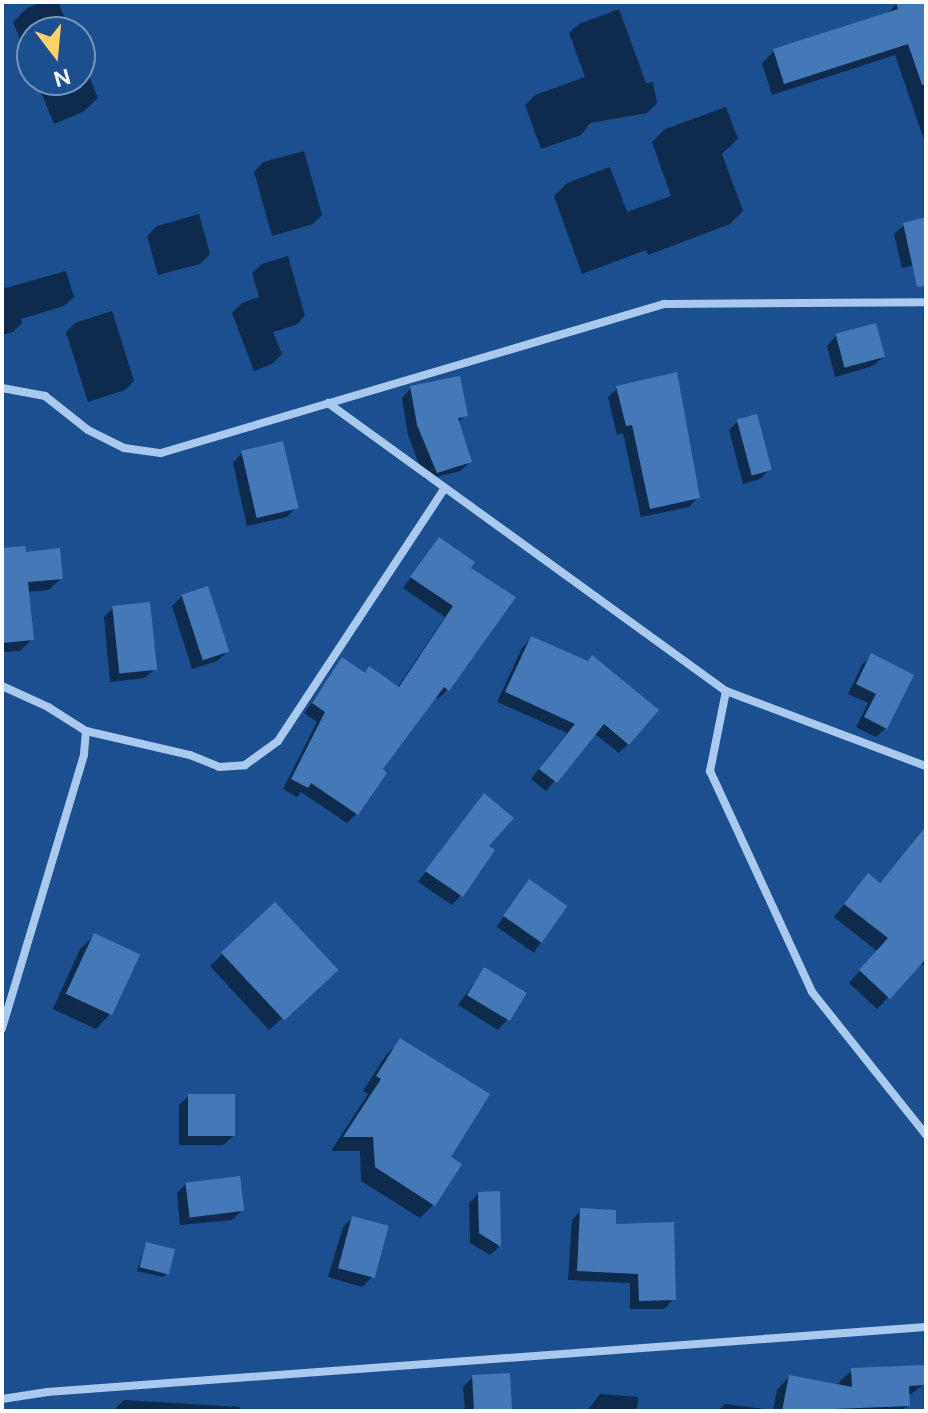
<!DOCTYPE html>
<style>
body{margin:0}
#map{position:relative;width:928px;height:1413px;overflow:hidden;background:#1b4f8f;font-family:"DM Sans",sans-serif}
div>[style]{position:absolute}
.shadow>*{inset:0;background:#0007;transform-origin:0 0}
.building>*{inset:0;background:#4478b7;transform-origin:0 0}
.minor>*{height:8px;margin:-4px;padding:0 4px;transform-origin:4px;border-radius:4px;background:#a9c9ee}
span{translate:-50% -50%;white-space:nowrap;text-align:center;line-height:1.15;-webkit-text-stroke:6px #1b4f8f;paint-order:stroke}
.frame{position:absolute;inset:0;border:4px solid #fff;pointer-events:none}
.north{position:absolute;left:16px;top:16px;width:80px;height:80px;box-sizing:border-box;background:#1b4f8f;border:2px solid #7695bc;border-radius:50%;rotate:164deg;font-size:22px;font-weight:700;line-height:32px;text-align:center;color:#fff}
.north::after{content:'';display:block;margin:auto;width:28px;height:36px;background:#ffd166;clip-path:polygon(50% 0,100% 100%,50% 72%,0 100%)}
</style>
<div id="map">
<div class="shadow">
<i style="clip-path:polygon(42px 2px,58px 2px,71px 32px,32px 32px,32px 69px,13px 22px,27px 8px)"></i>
<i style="clip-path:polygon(926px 2px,926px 146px,895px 55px,772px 95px,762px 63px,774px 51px,885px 15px,897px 4px)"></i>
<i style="clip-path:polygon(619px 9px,646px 83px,653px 82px,657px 103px,647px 113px,590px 123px,581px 135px,541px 149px,525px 105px,535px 95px,585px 77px,569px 33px,579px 24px)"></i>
<i style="clip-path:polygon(80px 55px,98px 98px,83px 112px,54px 124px,36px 80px,80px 80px)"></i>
<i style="clip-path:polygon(726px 107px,738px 139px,722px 154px,743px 211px,730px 224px,648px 255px,646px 250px,582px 274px,554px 196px,567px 183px,610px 167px,627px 212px,671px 196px,652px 142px,665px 129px)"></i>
<i style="clip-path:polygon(304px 151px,322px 215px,313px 224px,272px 236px,254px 172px,263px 162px)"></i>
<i style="clip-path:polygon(199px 214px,210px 254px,200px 264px,158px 275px,147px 236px,157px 226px)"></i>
<i style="clip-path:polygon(926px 219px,926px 262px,902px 268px,894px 234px,904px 225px)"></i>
<i style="clip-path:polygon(288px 256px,305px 316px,296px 325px,273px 332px,282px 354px,272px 364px,254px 371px,232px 313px,242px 303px,259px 297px,252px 273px,262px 264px)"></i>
<i style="clip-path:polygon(66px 271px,74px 297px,64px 306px,21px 319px,22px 323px,13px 332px,2px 335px,2px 289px)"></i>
<i style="clip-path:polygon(112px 311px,134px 381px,125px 390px,88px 402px,66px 332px,75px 323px)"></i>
<i style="clip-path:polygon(836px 336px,883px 357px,873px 366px,835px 377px,827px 346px)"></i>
<i style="clip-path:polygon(411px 388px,465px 415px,458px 423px,470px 462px,460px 471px,425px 480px,408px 435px,402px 398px)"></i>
<i style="clip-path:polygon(618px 388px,698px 497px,689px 507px,641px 517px,623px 433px,617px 435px,608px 397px)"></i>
<i style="clip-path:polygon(738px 421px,769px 470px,760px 479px,743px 484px,729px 430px)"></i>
<i style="clip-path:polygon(242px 453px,296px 507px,287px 517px,247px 526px,233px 463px)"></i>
<i style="clip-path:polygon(439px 540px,469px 568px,448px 689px,438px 699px,435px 696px,380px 770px,356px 814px,347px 823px,301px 792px,297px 797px,283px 789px,317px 722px,304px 713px,342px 660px,364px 675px,397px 688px,445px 617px,403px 588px)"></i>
<i style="clip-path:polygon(2px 550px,24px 554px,61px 578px,49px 590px,27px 592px,32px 639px,20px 651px,2px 652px)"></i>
<i style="clip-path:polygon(182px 596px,227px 652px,217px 661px,192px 669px,172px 606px)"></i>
<i style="clip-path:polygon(113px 608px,155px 669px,145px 678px,110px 682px,104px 617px)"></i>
<i style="clip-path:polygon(531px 638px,628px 744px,619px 753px,594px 733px,546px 791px,531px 779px,567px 733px,497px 702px,522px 648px)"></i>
<i style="clip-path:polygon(871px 656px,886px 728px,876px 737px,856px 727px,868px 703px,848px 694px,862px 665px)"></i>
<i style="clip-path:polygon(484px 795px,486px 847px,461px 895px,452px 905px,418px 882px)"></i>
<i style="clip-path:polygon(926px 826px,926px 967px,920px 963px,877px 1009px,849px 983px,877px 951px,834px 917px,857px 888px,879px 884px)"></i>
<i style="left:529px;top:881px;width:45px;height:56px;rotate:35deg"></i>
<i style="clip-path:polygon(275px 904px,322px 982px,269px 1030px,210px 966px)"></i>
<i style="clip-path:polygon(95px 935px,137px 955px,110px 1014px,96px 1029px,53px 1009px,80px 949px)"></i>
<i style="clip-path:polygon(484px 969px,507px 1020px,498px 1030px,458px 1005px)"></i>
<i style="clip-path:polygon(401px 1041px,448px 1158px,434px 1204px,420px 1218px,361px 1181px,360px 1151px,331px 1151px,368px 1094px,363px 1091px,386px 1055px)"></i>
<i style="clip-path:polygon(189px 1096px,233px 1136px,223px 1145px,179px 1145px,179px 1105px)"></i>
<i style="clip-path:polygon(186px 1184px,242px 1211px,232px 1220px,180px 1225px,177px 1193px)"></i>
<i style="clip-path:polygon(498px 1193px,499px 1247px,490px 1255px,470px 1243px,469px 1203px,478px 1194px)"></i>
<i style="clip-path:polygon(581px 1210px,614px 1226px,674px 1299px,664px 1309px,630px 1309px,630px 1283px,568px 1280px,572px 1220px)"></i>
<i style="clip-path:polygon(352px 1218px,372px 1277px,362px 1287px,328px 1277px,343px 1227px)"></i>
<i style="clip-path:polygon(146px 1244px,167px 1273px,163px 1277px,137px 1271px)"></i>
<i style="clip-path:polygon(852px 1370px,923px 1385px,907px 1397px,908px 1405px,902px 1411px,718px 1411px,725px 1404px,773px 1410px,777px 1390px,789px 1377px,840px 1387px,839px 1382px)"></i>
<i style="clip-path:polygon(473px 1377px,510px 1411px,465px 1411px,463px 1387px)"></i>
<i style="clip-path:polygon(600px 1394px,638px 1397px,637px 1411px,587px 1411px)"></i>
<i style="clip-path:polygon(124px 1400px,240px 1407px,240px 1411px,113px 1411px)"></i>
</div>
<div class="building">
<i style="clip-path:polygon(896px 2px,926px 2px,926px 84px,922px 85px,908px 44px,784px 84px,773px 49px,898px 9px)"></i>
<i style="clip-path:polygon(926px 217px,926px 286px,917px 287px,903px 223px)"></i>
<i style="left:876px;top:323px;width:35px;height:42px;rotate:75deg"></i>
<i style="clip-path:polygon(677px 372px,700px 498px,650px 509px,632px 425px,626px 426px,616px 386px)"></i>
<i style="clip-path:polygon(460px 376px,468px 416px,458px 418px,472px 462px,437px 473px,417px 425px,410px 386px)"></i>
<i style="left:757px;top:414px;width:58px;height:21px;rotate:75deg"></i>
<i style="left:283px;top:441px;width:69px;height:43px;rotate:77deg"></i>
<i style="clip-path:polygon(439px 537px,475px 562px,471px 568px,516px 597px,449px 691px,444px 687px,383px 769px,387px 773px,358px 815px,311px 783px,308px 788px,291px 779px,325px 712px,312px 703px,342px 657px,365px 673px,369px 666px,399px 687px,453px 606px,410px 577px)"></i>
<i style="clip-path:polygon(25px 546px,26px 552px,60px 548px,63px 579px,28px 582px,34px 640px,2px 643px,2px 548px)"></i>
<i style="left:208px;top:586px;width:69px;height:28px;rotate:72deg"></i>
<i style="left:150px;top:602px;width:68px;height:38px;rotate:84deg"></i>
<i style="clip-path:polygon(531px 636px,588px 661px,592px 655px,659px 710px,629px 745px,604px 724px,557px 783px,539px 769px,575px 724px,505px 692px)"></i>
<i style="clip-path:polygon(871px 653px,914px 675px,887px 729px,864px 717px,876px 694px,856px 684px)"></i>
<i style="clip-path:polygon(484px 793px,514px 818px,489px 846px,495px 850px,463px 897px,425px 871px)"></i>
<i style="clip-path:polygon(926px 826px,926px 959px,890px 999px,859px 970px,888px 938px,844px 904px,868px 873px,880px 883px)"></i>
<i style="left:529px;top:879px;width:47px;height:45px;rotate:35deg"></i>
<i style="left:275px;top:902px;width:93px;height:74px;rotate:47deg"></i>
<i style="left:94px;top:933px;width:51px;height:67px;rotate:25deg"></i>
<i style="left:484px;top:967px;width:50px;height:33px;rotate:31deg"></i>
<i style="clip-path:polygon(400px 1038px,490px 1094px,451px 1157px,462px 1164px,435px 1206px,375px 1167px,373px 1137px,343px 1137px,381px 1079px,376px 1076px)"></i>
<i style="left:188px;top:1094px;width:47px;height:42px"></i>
<i style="left:240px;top:1176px;width:35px;height:55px;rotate:83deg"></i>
<i style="clip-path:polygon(500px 1191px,501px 1247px,479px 1233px,478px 1192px)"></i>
<i style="clip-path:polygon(580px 1208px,616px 1210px,616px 1224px,674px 1222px,676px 1300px,639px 1301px,638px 1274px,577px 1271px)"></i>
<i style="left:352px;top:1216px;width:38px;height:54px;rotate:15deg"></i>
<i style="left:146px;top:1242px;width:30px;height:26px;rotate:14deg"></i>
<i style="clip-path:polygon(924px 1365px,925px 1385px,909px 1386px,910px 1406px,782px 1411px,789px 1375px,852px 1387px,851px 1368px)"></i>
<i style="left:510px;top:1373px;width:38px;height:38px;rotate:87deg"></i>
</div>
<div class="minor">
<i style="left:2px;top:388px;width:44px;rotate:10.5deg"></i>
<i style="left:45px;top:396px;width:55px;rotate:38.3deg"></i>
<i style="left:88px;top:430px;width:40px;rotate:26.6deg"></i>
<i style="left:124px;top:448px;width:37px;rotate:8deg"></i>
<i style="left:161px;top:453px;width:525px;rotate:-16.5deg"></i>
<i style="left:664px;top:304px;width:262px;rotate:-0.4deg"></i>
<i style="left:328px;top:403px;width:491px;rotate:35.9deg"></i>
<i style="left:726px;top:691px;width:214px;rotate:20.6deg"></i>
<i style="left:2px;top:686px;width:51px;rotate:24.5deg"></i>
<i style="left:48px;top:707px;width:45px;rotate:32.3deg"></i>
<i style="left:86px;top:731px;width:24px;rotate:95deg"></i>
<i style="left:84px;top:755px;width:286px;rotate:106.7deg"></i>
<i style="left:726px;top:691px;width:82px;rotate:101.3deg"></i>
<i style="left:710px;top:771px;width:243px;rotate:65.2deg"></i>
<i style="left:812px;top:992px;width:183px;rotate:51.4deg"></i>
<i style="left:86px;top:731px;width:107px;rotate:13deg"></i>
<i style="left:190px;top:755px;width:31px;rotate:22deg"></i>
<i style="left:219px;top:767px;width:26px;rotate:-4deg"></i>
<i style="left:245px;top:765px;width:41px;rotate:-36deg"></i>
<i style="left:278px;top:741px;width:303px;rotate:-56.6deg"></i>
<i style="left:2px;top:1399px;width:46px;rotate:-8.8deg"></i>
<i style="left:47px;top:1392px;width:881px;rotate:-4.23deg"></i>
</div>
<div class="frame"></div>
<div class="north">N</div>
</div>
